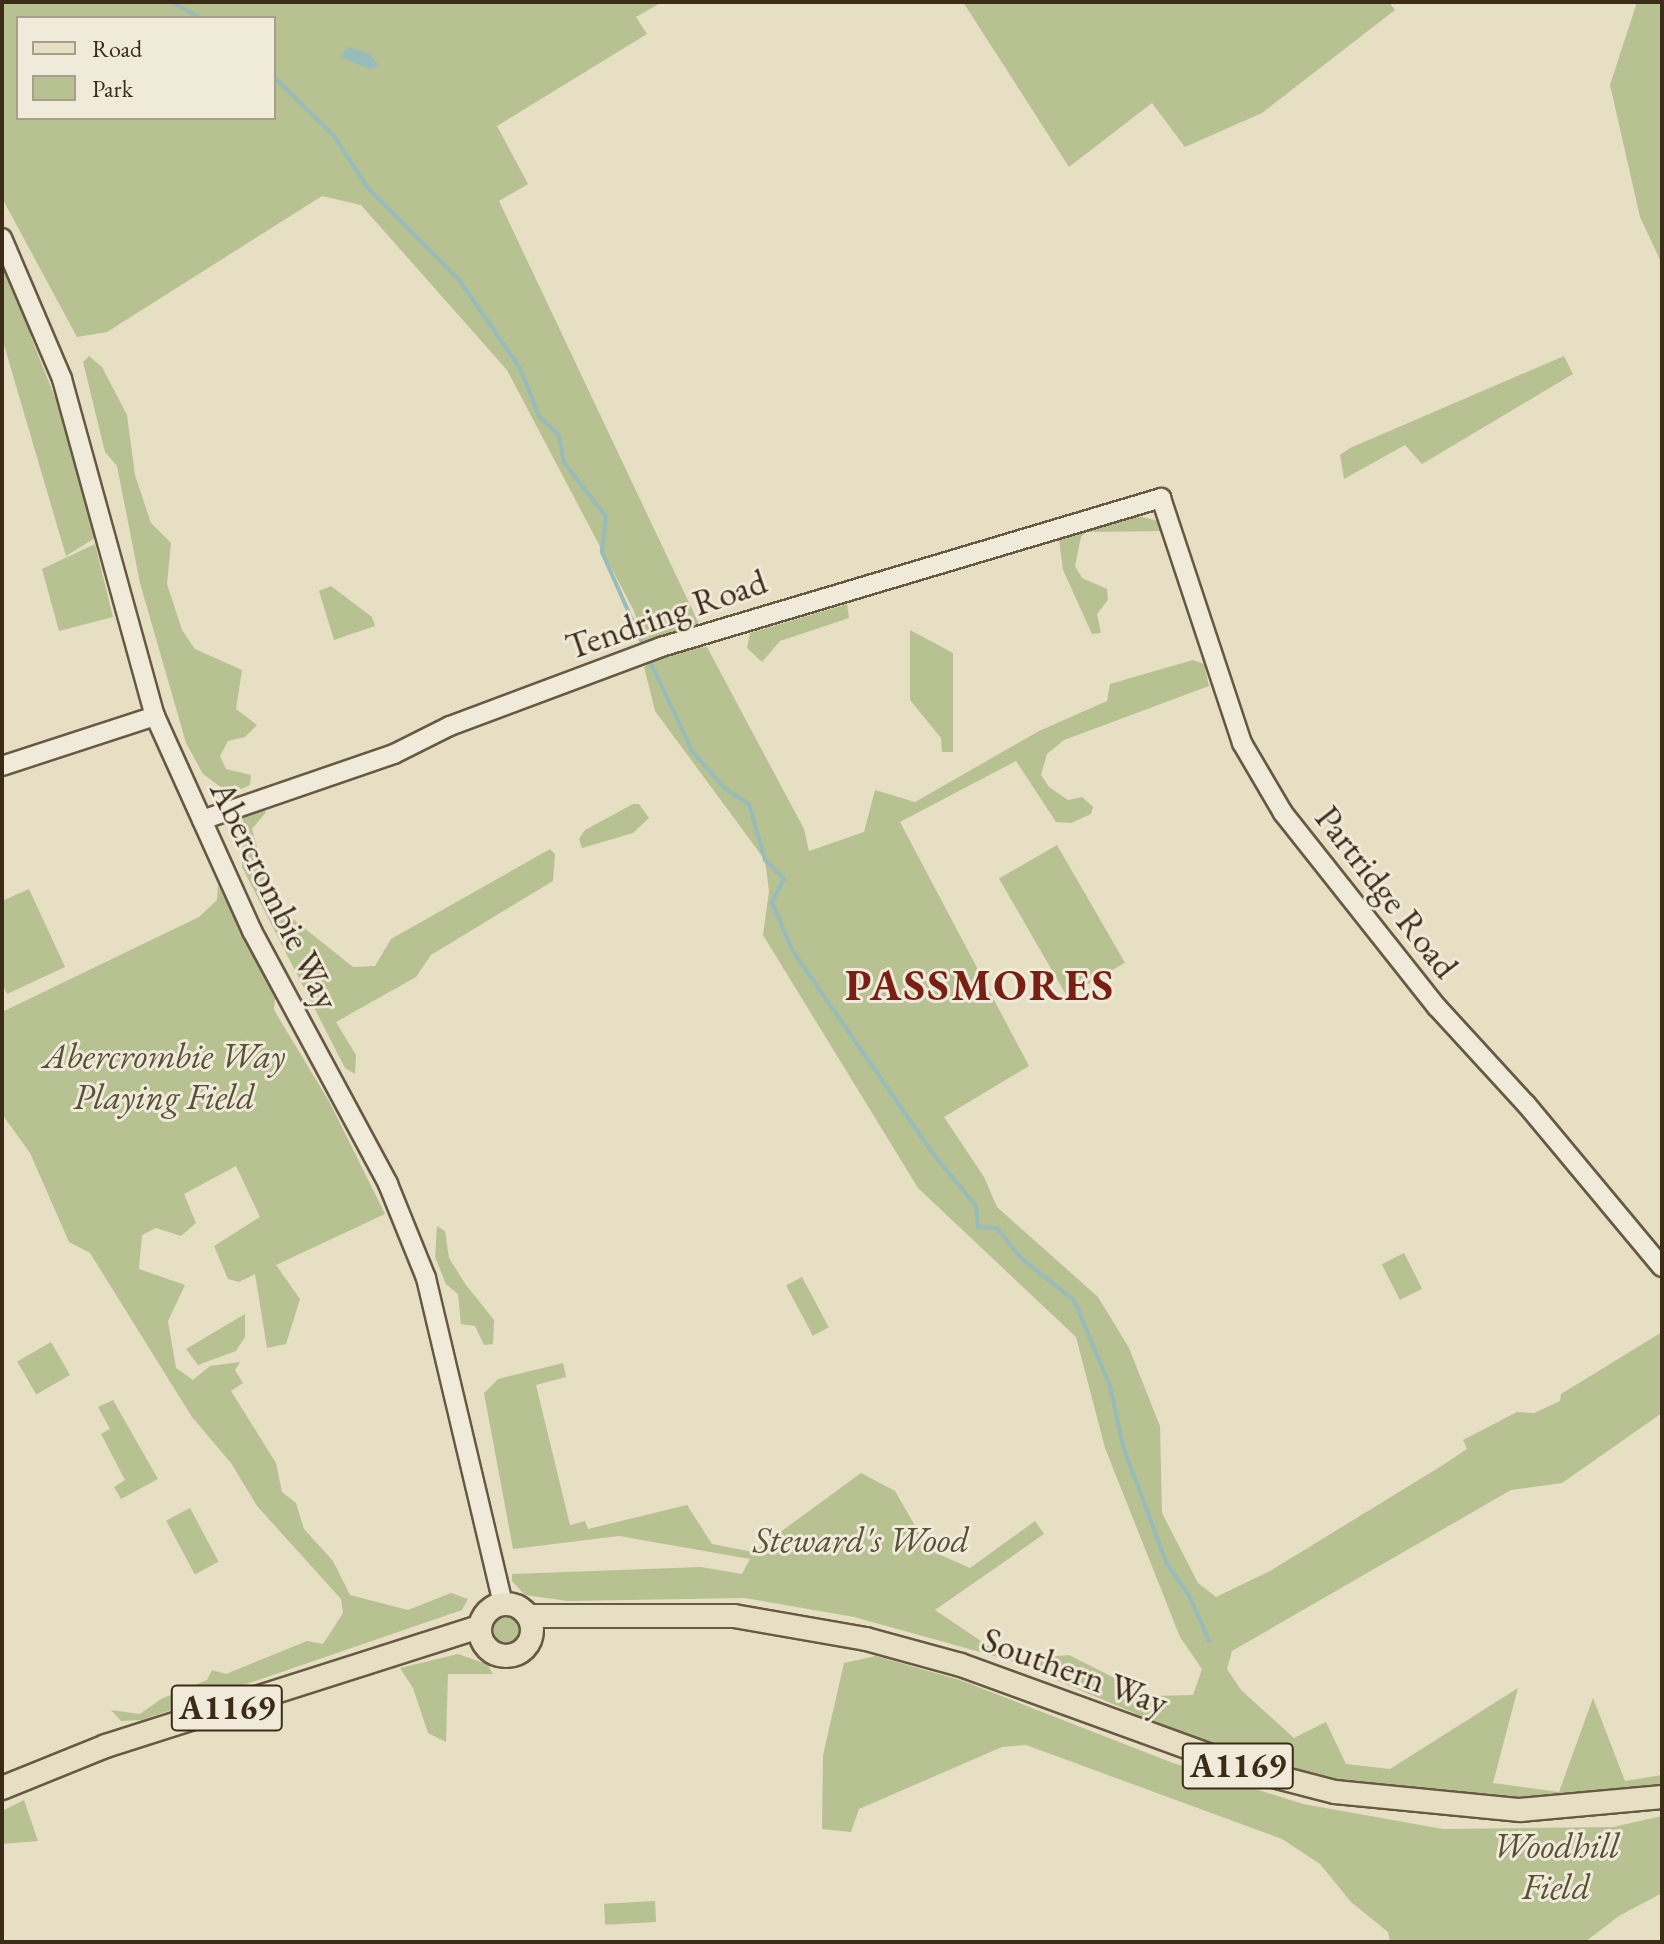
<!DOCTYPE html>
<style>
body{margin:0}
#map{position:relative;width:1664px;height:1944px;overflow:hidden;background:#e7dfc4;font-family:"EB Garamond",serif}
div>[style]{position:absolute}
.green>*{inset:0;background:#b8c192;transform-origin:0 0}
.round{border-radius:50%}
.water>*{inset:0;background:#98bcb9}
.stream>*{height:4px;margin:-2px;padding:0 2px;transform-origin:2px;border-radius:2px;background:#98bcb9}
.roads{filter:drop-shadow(2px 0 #675942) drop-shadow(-2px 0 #675942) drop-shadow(0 2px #675942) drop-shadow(0 -2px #675942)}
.minor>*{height:18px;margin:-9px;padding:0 9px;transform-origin:9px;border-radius:9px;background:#efead9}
.major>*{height:22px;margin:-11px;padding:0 11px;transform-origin:11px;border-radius:11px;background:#e7dfc4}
.major>.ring{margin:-11px;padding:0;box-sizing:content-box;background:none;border:22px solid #e7dfc4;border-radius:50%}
span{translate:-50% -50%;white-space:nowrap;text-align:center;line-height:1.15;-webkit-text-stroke:6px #efead9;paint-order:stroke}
.shield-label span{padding:2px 6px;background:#efead9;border:2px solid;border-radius:6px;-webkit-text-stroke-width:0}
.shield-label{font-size:34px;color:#3c2c17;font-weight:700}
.street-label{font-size:36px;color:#3c2c17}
.park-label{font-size:36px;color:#5b5136;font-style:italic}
.district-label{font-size:44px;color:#7a1f14;font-weight:700;letter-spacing:2px}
.frame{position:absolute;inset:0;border:4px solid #3c2c17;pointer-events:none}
.legend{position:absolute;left:16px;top:16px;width:260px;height:104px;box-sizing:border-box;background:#efead9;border:2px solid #a79e8b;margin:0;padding:10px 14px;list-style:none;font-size:24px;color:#3c2c17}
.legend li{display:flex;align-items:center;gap:16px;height:40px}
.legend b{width:40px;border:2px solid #a79e8b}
</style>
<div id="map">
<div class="green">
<i style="clip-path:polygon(evenodd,2px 2px,662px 2px,636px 17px,647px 34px,497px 126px,528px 184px,499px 201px,700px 626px,645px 645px,634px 611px,507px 370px,361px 205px,322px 196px,107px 332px,77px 337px,2px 198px,2px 2px,18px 18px,274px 18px,274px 118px,18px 118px,18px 18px)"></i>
<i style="clip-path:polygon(963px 2px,1389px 2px,1395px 10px,1262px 113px,1185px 147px,1152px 103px,1069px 167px)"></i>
<i style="clip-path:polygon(1637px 2px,1662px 2px,1662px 264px,1640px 217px,1610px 85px)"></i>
<i style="clip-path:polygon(2px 253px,33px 320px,31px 337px,58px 405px,93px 533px,103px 533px,66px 556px,2px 338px)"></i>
<i style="clip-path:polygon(89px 356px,102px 367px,127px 415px,135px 475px,151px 523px,171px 543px,167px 584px,182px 630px,195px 649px,242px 670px,236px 709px,257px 725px,245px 737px,228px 741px,220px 756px,226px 769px,251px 775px,250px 785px,230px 794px,203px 774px,186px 743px,140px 583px,117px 466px,105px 452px,83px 362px)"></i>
<i style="clip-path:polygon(1564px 356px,1573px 374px,1422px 464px,1405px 445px,1344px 479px,1340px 455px,1350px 448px)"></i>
<i style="clip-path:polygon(1134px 515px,1163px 522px,1167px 531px,1086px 532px,1081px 537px,1075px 566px,1082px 578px,1107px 589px,1108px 600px,1097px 614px,1101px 633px,1092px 634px,1063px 570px,1059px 540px,1072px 528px)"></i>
<i style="clip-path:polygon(95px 544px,113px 617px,59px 631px,42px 569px)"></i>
<i style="clip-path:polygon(331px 586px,372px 617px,375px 626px,334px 640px,319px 591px)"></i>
<i style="clip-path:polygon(847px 604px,849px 618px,780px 641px,762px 662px,747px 648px,750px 633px)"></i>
<i style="clip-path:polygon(910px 630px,953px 653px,953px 752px,942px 752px,941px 738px,910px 700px)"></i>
<i style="clip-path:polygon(707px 647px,804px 829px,809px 851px,864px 832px,875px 790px,915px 802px,1039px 731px,1107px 701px,1110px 684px,1193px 660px,1204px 664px,1209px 686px,1064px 740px,1047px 754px,1041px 775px,1049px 787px,1068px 800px,1082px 797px,1093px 807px,1091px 814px,1071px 823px,1056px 822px,1016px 761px,900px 822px,1029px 1066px,944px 1117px,984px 1177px,997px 1207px,1098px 1297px,1129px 1348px,1160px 1426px,1162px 1513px,1198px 1583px,1216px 1597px,1270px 1571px,1443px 1465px,1467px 1449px,1463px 1440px,1517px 1412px,1534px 1413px,1560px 1401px,1561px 1394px,1662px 1332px,1662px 1413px,1562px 1483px,1511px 1490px,1232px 1651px,1227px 1669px,1241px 1690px,1294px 1738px,1326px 1722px,1346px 1764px,1390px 1769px,1518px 1688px,1493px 1783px,1559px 1792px,1593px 1698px,1625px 1781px,1662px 1775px,1662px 1788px,1584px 1801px,1446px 1801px,1336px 1784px,1198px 1740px,1009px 1660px,1069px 1655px,1150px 1696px,1193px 1695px,1202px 1669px,1180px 1637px,1105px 1448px,1076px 1337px,918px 1188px,763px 935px,769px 891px,765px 860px,655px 711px,644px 667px,669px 650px)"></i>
<i style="clip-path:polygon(633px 804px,639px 804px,649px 818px,633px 833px,582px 848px,579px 839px,585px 830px)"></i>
<i style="clip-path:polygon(260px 807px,266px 812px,252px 829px,273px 903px,353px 967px,375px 966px,391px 939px,550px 849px,555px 854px,553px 881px,431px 955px,416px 977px,336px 1022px,356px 1055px,355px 1074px,345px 1068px,242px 867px,243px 816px)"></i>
<i style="left:1057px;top:845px;width:136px;height:67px;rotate:60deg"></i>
<i style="clip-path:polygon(218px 885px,275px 998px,274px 1010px,330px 1103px,385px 1214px,276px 1265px,300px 1299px,286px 1344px,267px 1348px,255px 1274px,239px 1282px,228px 1279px,214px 1246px,260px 1217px,236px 1166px,184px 1194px,196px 1223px,181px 1236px,156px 1228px,142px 1235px,139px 1269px,185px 1285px,168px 1321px,176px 1368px,193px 1380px,210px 1366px,240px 1362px,235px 1370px,243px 1383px,231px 1391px,276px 1463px,282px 1492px,296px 1503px,304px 1529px,333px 1561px,350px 1595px,408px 1610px,451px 1593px,468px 1599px,462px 1610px,142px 1720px,121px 1721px,111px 1710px,140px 1714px,161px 1699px,207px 1680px,212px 1670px,226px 1674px,307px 1641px,323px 1644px,343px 1613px,341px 1599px,257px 1506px,231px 1463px,192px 1417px,90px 1253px,69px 1242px,30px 1153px,2px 1114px,2px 1012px,199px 917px,217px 900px)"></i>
<i style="clip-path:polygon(29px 889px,65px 967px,7px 994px,2px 983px,2px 901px)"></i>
<i style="clip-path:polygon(437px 1226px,445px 1231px,449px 1258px,466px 1285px,494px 1320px,493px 1344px,484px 1345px,475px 1326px,461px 1324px,458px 1294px,446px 1284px,435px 1257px)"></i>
<i style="left:1404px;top:1253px;width:40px;height:25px;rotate:63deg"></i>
<i style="left:802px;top:1277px;width:57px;height:18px;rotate:62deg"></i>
<i style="clip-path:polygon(245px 1314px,245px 1337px,236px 1351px,198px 1365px,186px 1349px)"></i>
<i style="left:51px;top:1342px;width:38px;height:39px;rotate:60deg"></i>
<i style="clip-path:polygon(563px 1363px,566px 1377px,536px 1385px,570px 1525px,585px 1521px,588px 1529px,687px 1505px,712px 1544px,753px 1552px,861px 1473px,895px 1491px,929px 1550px,970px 1568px,1035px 1521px,1044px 1534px,935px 1610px,1009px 1660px,854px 1617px,745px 1598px,568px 1601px,525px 1595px,512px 1581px,512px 1574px,701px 1567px,742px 1574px,750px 1559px,619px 1536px,513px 1549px,484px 1393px,498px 1379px)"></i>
<i style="clip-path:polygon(113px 1400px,158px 1479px,121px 1499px,114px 1487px,125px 1480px,101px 1434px,110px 1429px,98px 1407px)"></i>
<i style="left:190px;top:1508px;width:61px;height:27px;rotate:62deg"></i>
<i class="round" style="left:490px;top:1616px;width:30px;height:30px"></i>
<i style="clip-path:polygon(458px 1654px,487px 1664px,493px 1674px,448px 1674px,446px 1742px,428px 1733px,413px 1688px,400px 1668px)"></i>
<i style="clip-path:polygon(876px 1656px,960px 1680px,1173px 1763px,1303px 1804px,1443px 1829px,1613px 1827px,1662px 1816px,1662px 1893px,1619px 1916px,1585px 1942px,1390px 1942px,1388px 1932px,1351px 1902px,1320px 1864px,1282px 1839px,1026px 1745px,1002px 1747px,859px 1809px,851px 1832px,822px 1829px,823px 1755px,844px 1663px)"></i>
<i style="clip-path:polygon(24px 1800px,38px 1841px,2px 1844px,2px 1811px)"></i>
<i style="left:655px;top:1901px;width:21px;height:51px;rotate:87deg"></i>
</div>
<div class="water">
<i style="clip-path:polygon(349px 47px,370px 54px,379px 66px,370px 69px,340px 57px)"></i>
</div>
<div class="stream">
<i style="left:171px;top:2px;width:34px;rotate:28deg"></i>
<i style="left:274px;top:77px;width:84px;rotate:44.5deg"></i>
<i style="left:334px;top:136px;width:62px;rotate:56.8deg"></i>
<i style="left:368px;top:188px;width:131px;rotate:45.3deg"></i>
<i style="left:460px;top:281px;width:106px;rotate:55.4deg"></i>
<i style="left:520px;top:368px;width:52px;rotate:68.4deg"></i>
<i style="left:539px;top:416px;width:28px;rotate:44deg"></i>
<i style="left:559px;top:435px;width:27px;rotate:80deg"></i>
<i style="left:564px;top:462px;width:69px;rotate:52.6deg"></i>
<i style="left:606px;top:517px;width:35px;rotate:97deg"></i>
<i style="left:602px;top:552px;width:104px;rotate:66.1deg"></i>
<i style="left:649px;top:659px;width:102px;rotate:64.9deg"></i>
<i style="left:692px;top:751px;width:49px;rotate:49.1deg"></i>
<i style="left:724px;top:788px;width:30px;rotate:33deg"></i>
<i style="left:749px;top:804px;width:58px;rotate:74.1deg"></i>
<i style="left:765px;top:860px;width:27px;rotate:45deg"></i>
<i style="left:784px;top:879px;width:26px;rotate:118deg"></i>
<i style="left:772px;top:902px;width:52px;rotate:67.4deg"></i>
<i style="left:792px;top:950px;width:244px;rotate:55.3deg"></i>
<i style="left:931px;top:1151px;width:71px;rotate:50.7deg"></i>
<i style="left:976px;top:1206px;width:21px;rotate:85deg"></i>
<i style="left:978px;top:1227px;width:19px;rotate:3deg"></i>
<i style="left:997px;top:1228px;width:40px;rotate:51deg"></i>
<i style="left:1022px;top:1259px;width:66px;rotate:38.3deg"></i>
<i style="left:1074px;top:1300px;width:93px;rotate:67.3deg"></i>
<i style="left:1110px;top:1386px;width:61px;rotate:77.8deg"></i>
<i style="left:1123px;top:1446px;width:126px;rotate:69.6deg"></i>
<i style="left:1167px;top:1564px;width:40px;rotate:55.1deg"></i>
<i style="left:1190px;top:1597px;width:48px;rotate:66.6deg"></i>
</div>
<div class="roads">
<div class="minor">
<i style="left:2px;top:238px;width:153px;rotate:66.9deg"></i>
<i style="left:62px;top:379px;width:350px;rotate:74.6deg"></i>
<i style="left:155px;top:716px;width:236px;rotate:65.7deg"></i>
<i style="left:252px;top:931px;width:287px;rotate:61.7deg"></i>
<i style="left:388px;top:1184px;width:101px;rotate:68deg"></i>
<i style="left:426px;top:1278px;width:335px;rotate:76.7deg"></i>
<i style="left:2px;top:766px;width:161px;rotate:-18.1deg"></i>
<i style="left:202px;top:820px;width:203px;rotate:-19deg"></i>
<i style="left:394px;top:754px;width:63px;rotate:-26.6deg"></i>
<i style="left:450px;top:726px;width:225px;rotate:-20.5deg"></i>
<i style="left:661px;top:647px;width:522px;rotate:-16.59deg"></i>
<i style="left:1161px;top:498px;width:258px;rotate:71.7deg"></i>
<i style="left:1242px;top:743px;width:81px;rotate:59.6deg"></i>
<i style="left:1283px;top:813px;width:248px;rotate:51.6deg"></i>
<i style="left:1437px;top:1007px;width:132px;rotate:47.5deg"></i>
<i style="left:1526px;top:1104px;width:212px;rotate:50.2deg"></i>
</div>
<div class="major">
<i class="ring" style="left:480px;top:1604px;width:30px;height:30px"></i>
<i style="left:528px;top:1616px;width:206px"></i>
<i style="left:734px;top:1616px;width:134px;rotate:9.9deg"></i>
<i style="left:866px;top:1639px;width:98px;rotate:15.3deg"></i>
<i style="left:961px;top:1665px;width:307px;rotate:20deg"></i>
<i style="left:1250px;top:1770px;width:88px;rotate:14.5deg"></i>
<i style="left:1335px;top:1792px;width:186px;rotate:5.6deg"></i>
<i style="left:1520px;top:1810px;width:143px;rotate:-5.2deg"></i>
<i style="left:2px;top:1788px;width:112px;rotate:-22deg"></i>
<i style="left:106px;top:1746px;width:392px;rotate:-17.7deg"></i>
</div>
</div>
<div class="shield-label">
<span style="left:227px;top:1708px">A1169</span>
<span style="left:1238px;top:1766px">A1169</span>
</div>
<div class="street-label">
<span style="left:666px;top:614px;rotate:-19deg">Tendring Road</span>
<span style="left:1387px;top:892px;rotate:52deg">Partridge Road</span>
<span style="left:275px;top:895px;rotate:64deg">Abercrombie Way</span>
<span style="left:1075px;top:1671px;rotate:20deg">Southern Way</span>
</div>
<div class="park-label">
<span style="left:164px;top:1076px">Abercrombie Way<br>Playing Field</span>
<span style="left:861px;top:1540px">Steward's Wood</span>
<span style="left:1556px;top:1866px">Woodhill<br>Field</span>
</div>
<div class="district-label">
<span style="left:980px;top:985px">PASSMORES</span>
</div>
<div class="frame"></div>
<ul class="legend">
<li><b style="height:10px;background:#e7dfc4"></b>Road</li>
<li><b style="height:22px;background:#b8c192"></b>Park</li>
</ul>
</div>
